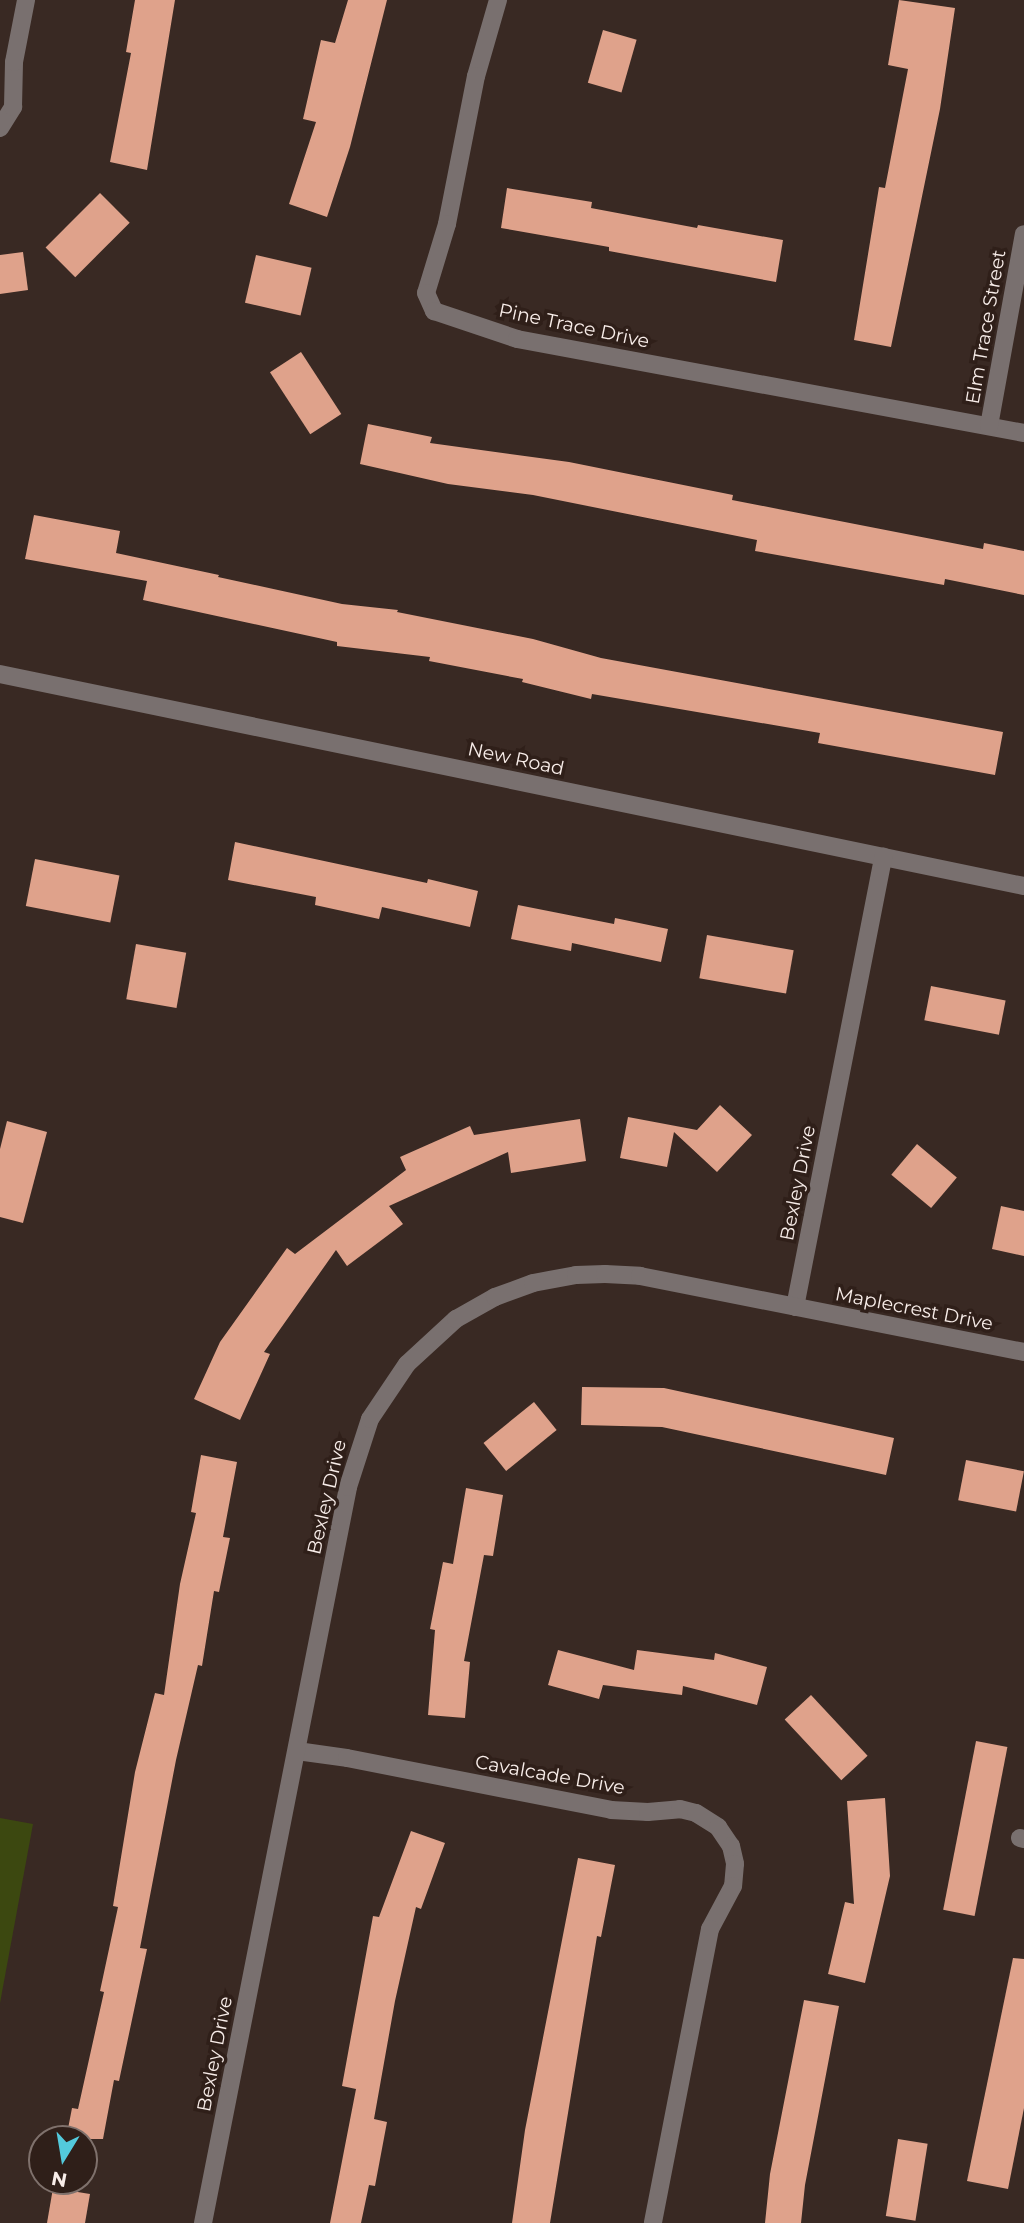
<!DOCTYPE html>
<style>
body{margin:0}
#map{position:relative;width:1024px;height:2223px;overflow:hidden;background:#392923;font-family:Montserrat,sans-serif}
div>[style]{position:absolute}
.green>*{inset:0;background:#3c4810}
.building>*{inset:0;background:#dfa28b;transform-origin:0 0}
.minor>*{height:18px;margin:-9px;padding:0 9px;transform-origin:9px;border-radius:9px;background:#79706f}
span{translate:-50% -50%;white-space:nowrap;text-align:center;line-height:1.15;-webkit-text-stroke:7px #2f1f19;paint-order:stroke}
.street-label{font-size:19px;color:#f8ede9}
.north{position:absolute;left:28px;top:2125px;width:70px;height:70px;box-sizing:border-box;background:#2f1f19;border:2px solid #7f716c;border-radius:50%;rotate:191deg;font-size:19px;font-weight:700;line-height:28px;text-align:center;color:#f8ede9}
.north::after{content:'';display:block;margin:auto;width:24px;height:32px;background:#53cadc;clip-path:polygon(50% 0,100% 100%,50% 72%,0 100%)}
</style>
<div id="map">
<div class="green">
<i style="clip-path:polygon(0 1818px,33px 1824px,0 2003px)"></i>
</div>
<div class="building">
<i style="clip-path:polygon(135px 0,175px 0,147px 170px,110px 162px,131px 53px,126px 52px)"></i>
<i style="clip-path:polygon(348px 0,387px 0,350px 147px,327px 217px,289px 204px,316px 122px,303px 119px,321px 40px,335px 43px)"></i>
<i style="clip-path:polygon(899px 0,955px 8px,940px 109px,891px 347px,854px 340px,879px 187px,885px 188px,908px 69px,888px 65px)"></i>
<i style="left:603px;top:30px;width:35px;height:55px;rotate:16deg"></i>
<i style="clip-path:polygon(507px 188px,592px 202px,591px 208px,697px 228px,698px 225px,783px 240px,776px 282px,609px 251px,609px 247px,501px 228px)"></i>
<i style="left:100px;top:193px;width:42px;height:77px;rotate:45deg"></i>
<i style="clip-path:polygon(23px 252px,28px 290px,0 294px,0 255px)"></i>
<i style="left:256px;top:255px;width:57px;height:49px;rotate:13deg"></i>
<i style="left:301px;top:352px;width:74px;height:37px;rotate:57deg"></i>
<i style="clip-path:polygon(368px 424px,432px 437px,430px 443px,569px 462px,733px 495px,732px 500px,983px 549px,984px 543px,1024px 551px,1024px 595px,945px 579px,944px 585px,755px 551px,757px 540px,533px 495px,448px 484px,360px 464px)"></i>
<i style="clip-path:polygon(34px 515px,120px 531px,116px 553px,219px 575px,218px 577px,342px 604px,398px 610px,397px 612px,533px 639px,601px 658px,1003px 732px,995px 775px,818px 743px,820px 733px,592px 694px,591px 699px,522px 682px,523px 679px,429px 661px,430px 657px,337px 646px,337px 642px,143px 600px,147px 581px,25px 559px)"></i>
<i style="clip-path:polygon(235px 842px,427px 883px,428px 879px,478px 891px,470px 927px,382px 907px,379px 919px,315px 905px,316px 897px,228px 880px)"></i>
<i style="left:35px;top:859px;width:86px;height:48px;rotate:11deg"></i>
<i style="clip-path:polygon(518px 905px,614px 924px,615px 918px,668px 929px,661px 962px,572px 943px,571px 951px,511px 939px)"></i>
<i style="left:707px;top:935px;width:88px;height:44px;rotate:10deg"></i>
<i style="left:136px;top:944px;width:51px;height:56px;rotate:10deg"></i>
<i style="left:931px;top:986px;width:76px;height:35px;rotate:11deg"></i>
<i style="clip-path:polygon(720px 1105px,752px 1135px,717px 1172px,674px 1132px,667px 1167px,620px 1158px,628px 1117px,697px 1130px)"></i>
<i style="clip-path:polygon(580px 1119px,586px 1161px,511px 1173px,508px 1152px,389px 1206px,403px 1224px,347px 1266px,336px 1250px,264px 1352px,270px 1354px,240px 1420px,194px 1399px,220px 1342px,287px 1248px,295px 1254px,406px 1170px,400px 1157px,470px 1126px,474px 1135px)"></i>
<i style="clip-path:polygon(7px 1121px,47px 1132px,23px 1223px,0 1217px,0 1149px)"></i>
<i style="left:917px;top:1144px;width:52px;height:40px;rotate:40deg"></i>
<i style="clip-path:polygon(1001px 1206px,1024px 1211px,1024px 1256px,992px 1249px)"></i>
<i style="clip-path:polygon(582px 1387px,664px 1388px,894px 1438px,886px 1475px,662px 1427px,581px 1425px)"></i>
<i style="left:534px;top:1402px;width:36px;height:65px;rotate:51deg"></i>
<i style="clip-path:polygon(201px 1455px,237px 1462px,223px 1537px,230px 1538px,219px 1592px,214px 1591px,202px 1666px,198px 1665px,176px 1760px,140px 1948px,147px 1949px,119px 2081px,114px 2080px,103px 2139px,66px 2139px,72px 2108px,78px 2109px,104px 1992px,100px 1991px,118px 1907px,113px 1906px,135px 1772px,155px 1693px,164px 1695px,180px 1584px,196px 1513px,191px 1512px)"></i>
<i style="left:966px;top:1460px;width:59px;height:41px;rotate:11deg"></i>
<i style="clip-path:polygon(466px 1488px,503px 1495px,493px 1556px,484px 1555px,464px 1661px,470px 1662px,465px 1718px,428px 1715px,435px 1630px,430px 1629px,443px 1562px,453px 1564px)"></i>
<i style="clip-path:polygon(558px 1650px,634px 1670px,637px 1650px,714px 1660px,715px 1653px,767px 1667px,757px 1705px,683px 1686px,682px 1695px,603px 1685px,599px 1699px,548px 1685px)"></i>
<i style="left:811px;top:1695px;width:83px;height:36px;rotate:47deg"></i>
<i style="left:976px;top:1741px;width:32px;height:172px;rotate:11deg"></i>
<i style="clip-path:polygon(885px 1798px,890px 1876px,865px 1983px,828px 1974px,845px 1902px,854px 1904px,847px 1801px)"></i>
<i style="clip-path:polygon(411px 1831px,445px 1843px,421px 1909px,416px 1907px,395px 2001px,374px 2119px,387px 2122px,375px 2186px,369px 2185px,361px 2223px,330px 2223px,356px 2089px,342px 2086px,373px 1916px,379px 1917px)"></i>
<i style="clip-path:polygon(578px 1858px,615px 1865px,601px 1937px,597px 1936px,550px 2223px,512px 2223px,525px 2130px)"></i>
<i style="clip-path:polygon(1013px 1958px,1024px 1959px,1024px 2108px,1008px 2189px,967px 2181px)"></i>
<i style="clip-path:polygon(804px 2000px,839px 2006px,805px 2185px,801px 2223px,765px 2223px,770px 2174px)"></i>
<i style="left:898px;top:2139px;width:30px;height:78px;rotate:9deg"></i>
<i style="clip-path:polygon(53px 2188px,90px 2194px,85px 2223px,47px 2223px)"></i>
</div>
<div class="minor">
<i style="left:498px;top:0;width:79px;rotate:106.1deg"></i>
<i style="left:476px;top:76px;width:151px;rotate:101.1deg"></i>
<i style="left:447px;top:224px;width:72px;rotate:106.9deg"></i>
<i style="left:426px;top:293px;width:20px;rotate:66deg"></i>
<i style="left:434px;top:311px;width:88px;rotate:18.6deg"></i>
<i style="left:517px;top:339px;width:516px;rotate:10.5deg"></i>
<i style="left:0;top:128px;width:25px;rotate:-58deg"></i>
<i style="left:13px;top:107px;width:45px;rotate:-88.7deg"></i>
<i style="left:14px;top:62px;width:63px;rotate:-79deg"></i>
<i style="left:989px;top:426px;width:195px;rotate:-79.7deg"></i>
<i style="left:0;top:674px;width:1046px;rotate:11.7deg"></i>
<i style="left:795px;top:1307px;width:459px;rotate:-78.9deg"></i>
<i style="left:297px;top:1751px;width:50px;rotate:8deg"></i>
<i style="left:347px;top:1758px;width:269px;rotate:11.1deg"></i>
<i style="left:611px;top:1810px;width:37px;rotate:3deg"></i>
<i style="left:648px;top:1812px;width:32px;rotate:-5deg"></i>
<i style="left:680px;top:1809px;width:16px;rotate:14deg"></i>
<i style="left:696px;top:1813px;width:26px;rotate:32deg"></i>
<i style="left:718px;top:1827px;width:23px;rotate:56deg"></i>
<i style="left:731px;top:1846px;width:18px;rotate:77deg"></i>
<i style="left:735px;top:1864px;width:22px;rotate:95deg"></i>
<i style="left:733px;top:1886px;width:49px;rotate:118.1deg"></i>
<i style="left:710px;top:1929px;width:299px;rotate:101deg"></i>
<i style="left:1020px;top:1838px;width:4px;rotate:14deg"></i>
<i style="left:203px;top:2223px;width:750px;rotate:-78.85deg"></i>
<i style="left:348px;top:1487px;width:71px;rotate:-72.1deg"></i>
<i style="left:370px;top:1419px;width:66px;rotate:-56.1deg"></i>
<i style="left:407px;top:1364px;width:67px;rotate:-42.6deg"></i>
<i style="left:456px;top:1319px;width:45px;rotate:-29.4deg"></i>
<i style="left:495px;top:1297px;width:40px;rotate:-20.2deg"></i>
<i style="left:533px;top:1283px;width:44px;rotate:-10.5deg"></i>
<i style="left:576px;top:1275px;width:29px;rotate:-2deg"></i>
<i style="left:605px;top:1274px;width:35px;rotate:3deg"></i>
<i style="left:640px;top:1276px;width:391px;rotate:11.2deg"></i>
</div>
<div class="street-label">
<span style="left:574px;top:326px;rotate:12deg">Pine Trace Drive</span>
<span style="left:986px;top:327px;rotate:-80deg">Elm Trace Street</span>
<span style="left:516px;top:759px;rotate:12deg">New Road</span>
<span style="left:798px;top:1183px;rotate:-79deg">Bexley Drive</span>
<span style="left:914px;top:1309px;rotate:11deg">Maplecrest Drive</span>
<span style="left:327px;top:1497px;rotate:-77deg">Bexley Drive</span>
<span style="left:550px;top:1775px;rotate:10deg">Cavalcade Drive</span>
<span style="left:215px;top:2054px;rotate:-79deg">Bexley Drive</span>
</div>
<div class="north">N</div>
</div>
